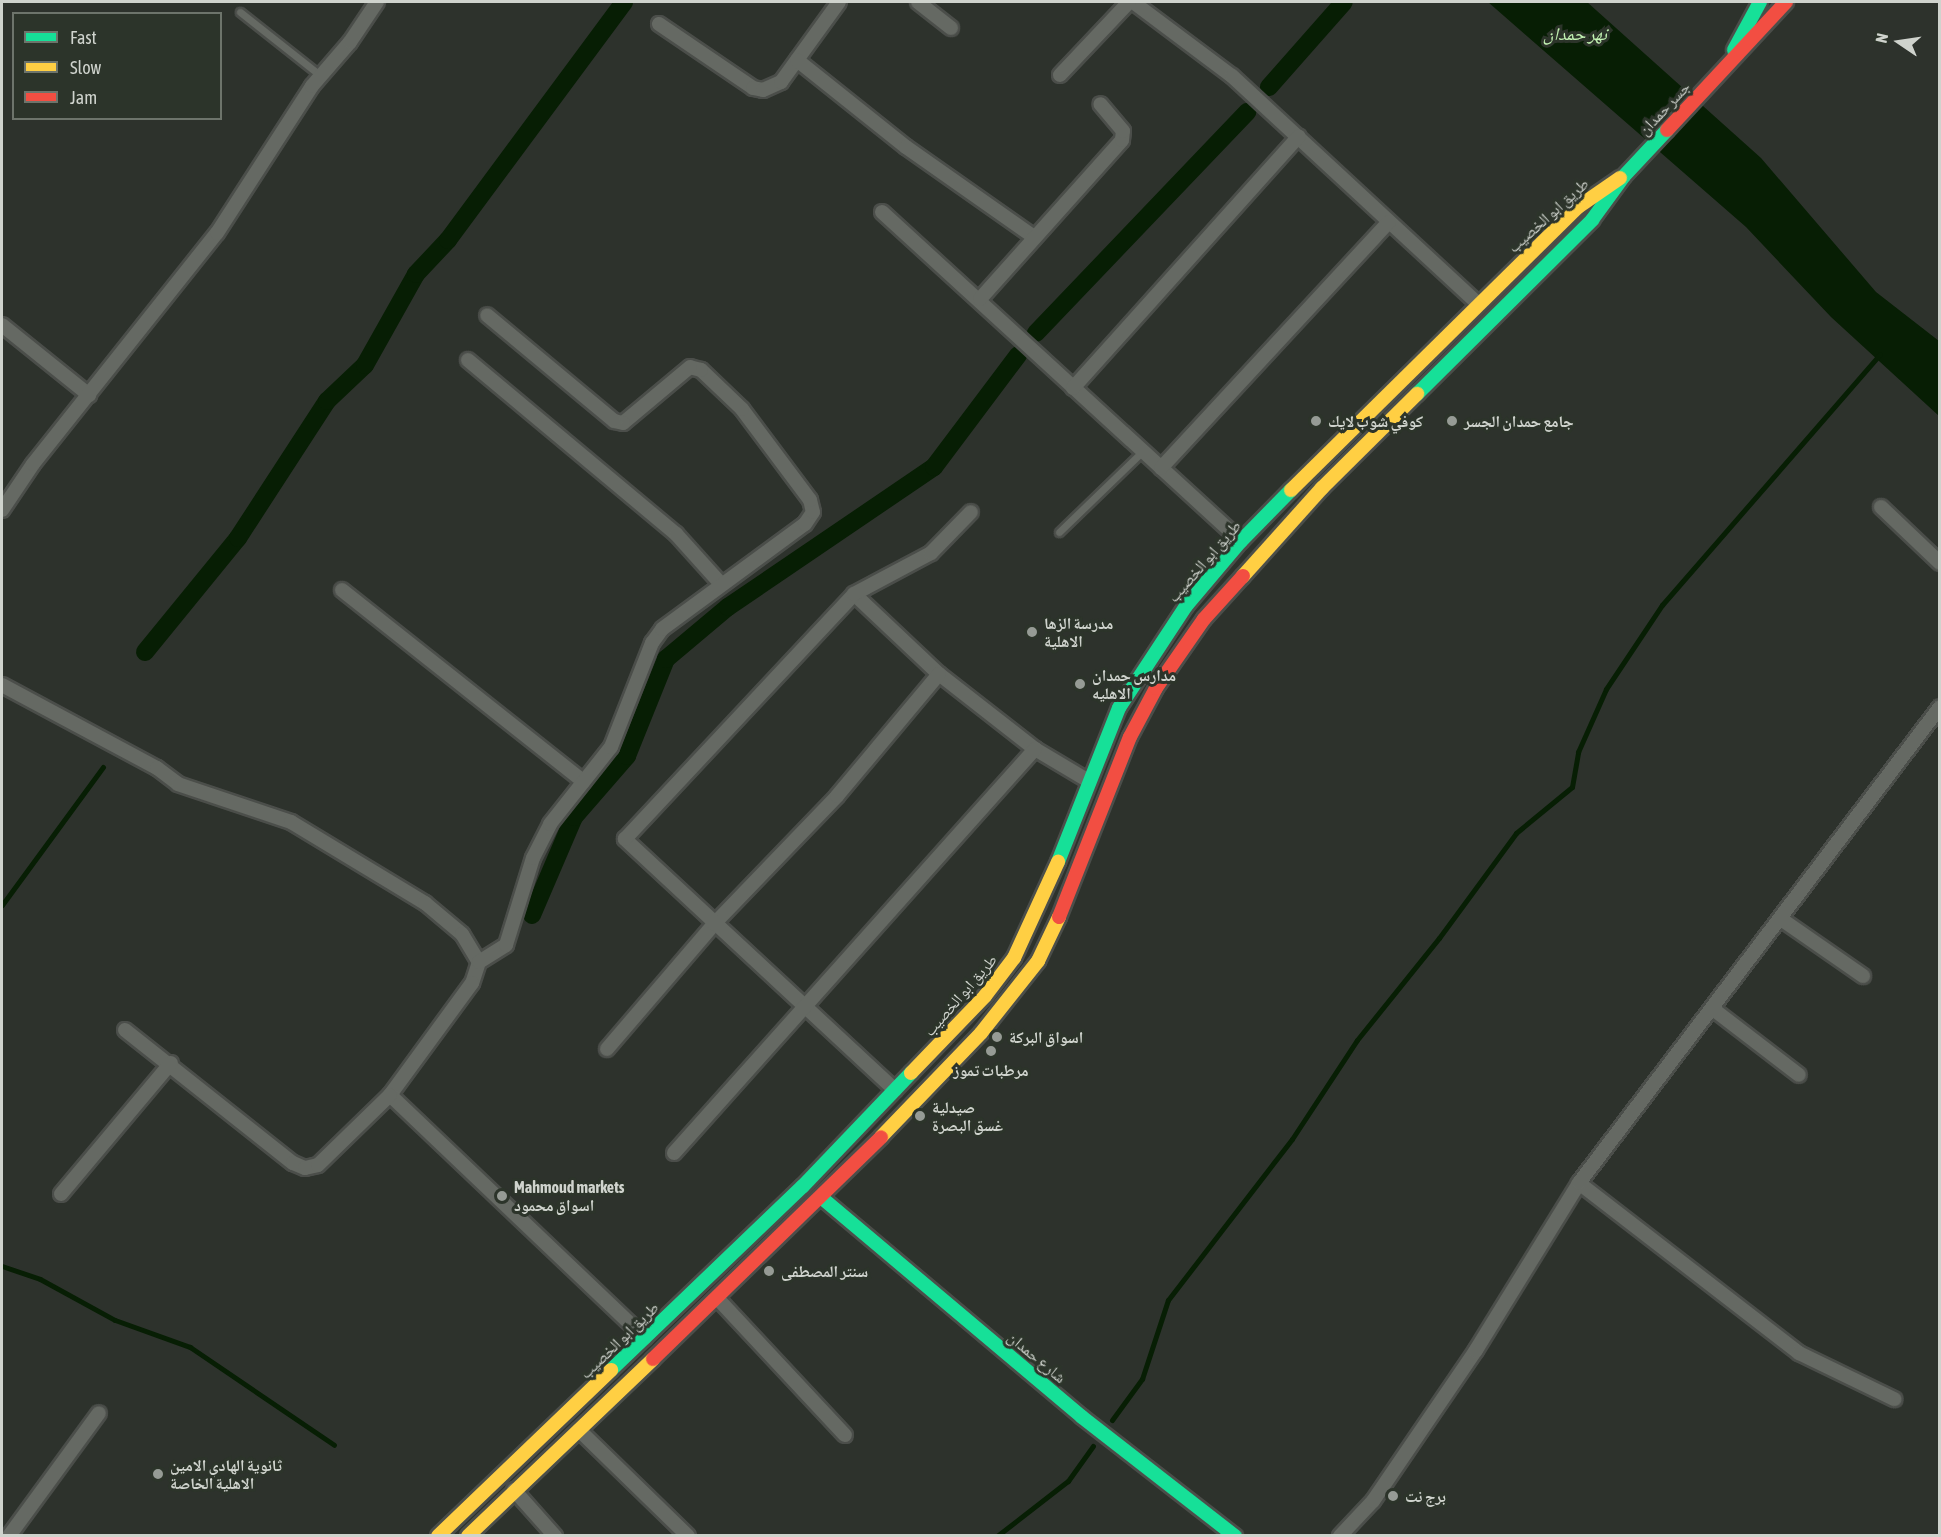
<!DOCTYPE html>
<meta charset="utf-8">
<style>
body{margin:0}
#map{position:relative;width:1941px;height:1537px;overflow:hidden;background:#2d322c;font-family:"Asap Condensed","Noto Naskh Arabic",sans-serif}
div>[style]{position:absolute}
.water>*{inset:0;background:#071e04}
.stream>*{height:5px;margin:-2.5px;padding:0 2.5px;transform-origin:2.5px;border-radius:2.5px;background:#071e04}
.canal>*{height:18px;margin:-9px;padding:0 9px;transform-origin:9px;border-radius:9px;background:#071e04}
.roads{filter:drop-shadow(2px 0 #4b4e4a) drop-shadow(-2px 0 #4b4e4a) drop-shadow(0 2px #4b4e4a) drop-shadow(0 -2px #4b4e4a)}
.lane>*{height:7px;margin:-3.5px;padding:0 3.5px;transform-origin:3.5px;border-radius:3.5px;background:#656963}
.street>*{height:14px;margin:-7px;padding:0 7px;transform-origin:7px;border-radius:7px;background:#656963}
.fast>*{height:14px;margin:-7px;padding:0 7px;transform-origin:7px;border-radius:7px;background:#16e098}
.slow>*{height:14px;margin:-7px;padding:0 7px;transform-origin:7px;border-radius:7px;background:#ffcf43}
.jam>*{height:14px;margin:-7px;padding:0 7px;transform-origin:7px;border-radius:7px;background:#f24e42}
.dots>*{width:16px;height:16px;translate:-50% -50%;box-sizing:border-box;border:3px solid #2c342a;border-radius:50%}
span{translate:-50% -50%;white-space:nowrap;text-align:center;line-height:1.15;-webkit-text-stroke:6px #2c342a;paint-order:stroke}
.street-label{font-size:16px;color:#cfd3cd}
.poi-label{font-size:16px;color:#cfd3cd;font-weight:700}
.left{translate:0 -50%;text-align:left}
.water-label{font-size:18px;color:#c3f3b3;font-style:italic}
.frame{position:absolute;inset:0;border:3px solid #cfd3cd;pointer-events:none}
.legend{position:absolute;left:12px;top:12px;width:210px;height:108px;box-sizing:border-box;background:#2c342a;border:2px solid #6d746b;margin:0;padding:8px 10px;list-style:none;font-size:18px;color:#cfd3cd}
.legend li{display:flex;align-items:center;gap:12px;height:30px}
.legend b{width:30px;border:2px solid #6d746b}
.north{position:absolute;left:1869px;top:12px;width:60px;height:60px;-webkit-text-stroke:4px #2c342a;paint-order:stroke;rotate:283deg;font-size:16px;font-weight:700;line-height:24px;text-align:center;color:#cfd3cd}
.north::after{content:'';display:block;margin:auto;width:21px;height:27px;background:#cfd3cd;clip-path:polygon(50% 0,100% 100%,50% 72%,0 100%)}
</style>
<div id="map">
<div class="water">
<i style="clip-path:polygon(1488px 2px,1587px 2px,1761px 158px,1876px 292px,1939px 341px,1939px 416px,1831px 317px,1746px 227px)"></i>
</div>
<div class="stream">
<i style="left:2px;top:905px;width:171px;rotate:-53.8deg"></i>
<i style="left:2px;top:1266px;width:40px;rotate:18.9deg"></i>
<i style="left:40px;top:1279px;width:85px;rotate:28.7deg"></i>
<i style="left:115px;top:1320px;width:80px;rotate:19.8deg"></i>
<i style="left:190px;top:1347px;width:174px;rotate:34.2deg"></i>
<i style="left:1112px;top:1420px;width:51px;rotate:-53.8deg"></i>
<i style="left:1142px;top:1379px;width:83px;rotate:-71.8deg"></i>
<i style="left:1168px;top:1300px;width:203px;rotate:-52.4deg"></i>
<i style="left:1292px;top:1139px;width:118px;rotate:-56.7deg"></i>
<i style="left:1357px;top:1040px;width:131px;rotate:-51.2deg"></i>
<i style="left:1439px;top:938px;width:130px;rotate:-53.7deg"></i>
<i style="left:1516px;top:833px;width:72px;rotate:-39.4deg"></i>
<i style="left:1572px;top:787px;width:36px;rotate:-80deg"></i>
<i style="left:1578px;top:752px;width:69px;rotate:-66deg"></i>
<i style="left:1606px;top:689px;width:101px;rotate:-56.3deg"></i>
<i style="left:1662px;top:605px;width:332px;rotate:-49deg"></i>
<i style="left:997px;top:1536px;width:90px;rotate:-37.8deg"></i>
<i style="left:1068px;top:1481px;width:43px;rotate:-54.5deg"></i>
</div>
<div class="canal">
<i style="left:1269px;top:87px;width:113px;rotate:-48.6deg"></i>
<i style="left:1036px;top:333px;width:306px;rotate:-46.3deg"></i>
<i style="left:145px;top:652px;width:147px;rotate:-50.8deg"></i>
<i style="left:238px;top:538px;width:163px;rotate:-57deg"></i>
<i style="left:327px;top:401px;width:52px;rotate:-43.5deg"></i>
<i style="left:365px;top:365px;width:104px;rotate:-60.7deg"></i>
<i style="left:416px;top:274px;width:47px;rotate:-46.7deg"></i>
<i style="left:448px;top:240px;width:296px;rotate:-53.5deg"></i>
<i style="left:532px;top:915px;width:107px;rotate:-66.8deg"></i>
<i style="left:574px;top:817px;width:81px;rotate:-49deg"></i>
<i style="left:627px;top:756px;width:105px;rotate:-68.1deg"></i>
<i style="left:666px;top:659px;width:81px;rotate:-40deg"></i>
<i style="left:728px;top:607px;width:249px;rotate:-34.2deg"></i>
<i style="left:934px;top:467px;width:140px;rotate:-53.1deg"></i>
</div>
<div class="roads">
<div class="lane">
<i style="left:240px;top:12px;width:103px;rotate:38.3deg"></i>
<i style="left:1059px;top:532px;width:117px;rotate:-44deg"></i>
</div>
<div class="street">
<i style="left:918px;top:2px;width:42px;rotate:38.2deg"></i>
<i style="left:1133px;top:2px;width:124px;rotate:36.8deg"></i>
<i style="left:1232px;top:76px;width:334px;rotate:42.8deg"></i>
<i style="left:659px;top:24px;width:114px;rotate:34.2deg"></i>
<i style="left:753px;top:88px;width:10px;rotate:11deg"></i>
<i style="left:763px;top:90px;width:20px;rotate:-24deg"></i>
<i style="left:781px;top:82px;width:99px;rotate:-54.1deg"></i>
<i style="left:797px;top:60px;width:139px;rotate:38.6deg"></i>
<i style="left:906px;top:147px;width:156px;rotate:35.1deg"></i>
<i style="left:1060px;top:75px;width:100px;rotate:-46.6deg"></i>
<i style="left:882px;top:212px;width:487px;rotate:42.5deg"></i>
<i style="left:980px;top:299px;width:213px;rotate:-48.2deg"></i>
<i style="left:1122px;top:140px;width:9px;rotate:-84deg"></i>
<i style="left:1123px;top:131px;width:35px;rotate:-130deg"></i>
<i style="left:2px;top:325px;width:112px;rotate:38.8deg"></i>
<i style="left:468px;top:360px;width:271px;rotate:39.9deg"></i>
<i style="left:676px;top:534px;width:67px;rotate:48deg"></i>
<i style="left:1073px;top:388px;width:338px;rotate:-48.1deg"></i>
<i style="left:1161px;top:468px;width:335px;rotate:-47.2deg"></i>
<i style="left:1881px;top:507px;width:81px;rotate:43.5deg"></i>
<i style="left:2px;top:510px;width:55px;rotate:-56deg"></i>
<i style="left:33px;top:464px;width:295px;rotate:-51.5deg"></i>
<i style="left:217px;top:233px;width:175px;rotate:-57.1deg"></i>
<i style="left:312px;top:86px;width:58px;rotate:-49.2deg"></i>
<i style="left:350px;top:42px;width:48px;rotate:-56deg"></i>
<i style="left:342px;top:590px;width:308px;rotate:38.4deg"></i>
<i style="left:854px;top:594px;width:117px;rotate:43.3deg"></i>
<i style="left:939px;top:674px;width:122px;rotate:38deg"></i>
<i style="left:1035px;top:749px;width:61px;rotate:30.8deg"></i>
<i style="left:2px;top:685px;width:176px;rotate:28.2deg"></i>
<i style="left:157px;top:768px;width:26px;rotate:37deg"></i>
<i style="left:178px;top:784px;width:119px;rotate:18.6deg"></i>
<i style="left:291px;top:822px;width:157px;rotate:31.2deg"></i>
<i style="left:425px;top:903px;width:48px;rotate:40deg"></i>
<i style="left:462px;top:934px;width:33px;rotate:59deg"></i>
<i style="left:479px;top:962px;width:22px;rotate:108deg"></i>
<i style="left:472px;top:983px;width:139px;rotate:126.2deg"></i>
<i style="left:390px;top:1095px;width:352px;rotate:43.6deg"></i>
<i style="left:1781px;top:919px;width:100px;rotate:34.8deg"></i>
<i style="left:479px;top:962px;width:32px;rotate:-32deg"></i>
<i style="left:506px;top:945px;width:91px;rotate:-72.8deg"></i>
<i style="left:533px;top:858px;width:38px;rotate:-63deg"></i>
<i style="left:550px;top:824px;width:98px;rotate:-51.6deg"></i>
<i style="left:611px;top:747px;width:112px;rotate:-68.5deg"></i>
<i style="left:652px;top:643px;width:17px;rotate:-54deg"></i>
<i style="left:662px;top:629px;width:177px;rotate:-36.3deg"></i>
<i style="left:805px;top:524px;width:14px;rotate:-56deg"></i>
<i style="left:813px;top:512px;width:12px;rotate:-104deg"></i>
<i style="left:810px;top:500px;width:114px;rotate:-126.8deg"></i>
<i style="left:742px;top:409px;width:57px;rotate:-136.4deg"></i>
<i style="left:701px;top:370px;width:11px;rotate:-165deg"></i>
<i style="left:690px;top:367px;width:87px;rotate:140.1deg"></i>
<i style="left:623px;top:423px;width:9px;rotate:-167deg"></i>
<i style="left:614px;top:421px;width:165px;rotate:-140.2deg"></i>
<i style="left:1713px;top:1009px;width:108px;rotate:37.5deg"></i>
<i style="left:125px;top:1030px;width:214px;rotate:38.4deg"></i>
<i style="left:293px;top:1163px;width:13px;rotate:23deg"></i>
<i style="left:305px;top:1168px;width:13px;rotate:-13deg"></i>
<i style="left:318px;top:1165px;width:100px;rotate:-44.2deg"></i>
<i style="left:607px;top:1049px;width:165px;rotate:-49.4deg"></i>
<i style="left:714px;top:924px;width:178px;rotate:-46.1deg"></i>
<i style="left:837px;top:796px;width:159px;rotate:-50.1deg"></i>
<i style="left:895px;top:1090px;width:369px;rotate:-137.1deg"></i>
<i style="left:625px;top:839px;width:335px;rotate:-46.9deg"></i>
<i style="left:854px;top:594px;width:87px;rotate:-28deg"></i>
<i style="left:931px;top:553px;width:57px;rotate:-45.7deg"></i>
<i style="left:674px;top:1153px;width:542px;rotate:-48.22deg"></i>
<i style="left:1579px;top:1183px;width:278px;rotate:37.7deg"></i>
<i style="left:1799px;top:1353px;width:106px;rotate:25.8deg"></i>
<i style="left:61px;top:1194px;width:171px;rotate:-50deg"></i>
<i style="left:718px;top:1299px;width:186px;rotate:47deg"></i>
<i style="left:579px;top:1430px;width:152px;rotate:44.2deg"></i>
<i style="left:514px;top:1490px;width:62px;rotate:48.3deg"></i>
<i style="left:9px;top:1536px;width:152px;rotate:-53.8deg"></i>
<i style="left:1340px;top:1536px;width:48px;rotate:-46.7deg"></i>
<i style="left:1373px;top:1501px;width:183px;rotate:-55.7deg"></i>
<i style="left:1476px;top:1350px;width:196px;rotate:-58.3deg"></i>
<i style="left:1579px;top:1183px;width:597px;rotate:-52.82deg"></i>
</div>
<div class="fast">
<i style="left:1734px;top:50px;width:55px;rotate:-61.6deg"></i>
<i style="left:1417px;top:394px;width:247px;rotate:-44.8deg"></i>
<i style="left:1592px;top:220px;width:54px;rotate:-54deg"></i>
<i style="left:1624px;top:176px;width:63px;rotate:-46.9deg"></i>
<i style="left:1058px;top:862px;width:166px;rotate:-68.4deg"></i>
<i style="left:1119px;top:708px;width:122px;rotate:-56.7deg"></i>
<i style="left:1186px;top:606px;width:85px;rotate:-49.8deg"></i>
<i style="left:1241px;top:541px;width:71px;rotate:-45.6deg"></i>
<i style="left:822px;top:1198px;width:340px;rotate:40.1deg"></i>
<i style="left:1082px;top:1417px;width:194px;rotate:37.9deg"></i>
<i style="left:611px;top:1370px;width:266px;rotate:-43.8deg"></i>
<i style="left:803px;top:1186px;width:156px;rotate:-46.3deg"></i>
</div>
<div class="slow">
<i style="left:1291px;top:490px;width:403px;rotate:-44.6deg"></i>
<i style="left:1578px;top:207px;width:51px;rotate:-34.6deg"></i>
<i style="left:1243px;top:576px;width:118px;rotate:-48.1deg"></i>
<i style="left:1322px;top:488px;width:134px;rotate:-44.7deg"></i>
<i style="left:911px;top:1073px;width:107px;rotate:-46.1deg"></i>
<i style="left:985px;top:996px;width:48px;rotate:-52.7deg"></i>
<i style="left:1014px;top:958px;width:106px;rotate:-65.4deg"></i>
<i style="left:881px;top:1137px;width:144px;rotate:-46.1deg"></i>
<i style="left:981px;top:1033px;width:92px;rotate:-51.6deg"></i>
<i style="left:1038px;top:961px;width:49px;rotate:-64.5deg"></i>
<i style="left:438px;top:1536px;width:240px;rotate:-43.8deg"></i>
<i style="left:468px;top:1536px;width:256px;rotate:-43.7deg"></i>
</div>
<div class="jam">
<i style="left:1667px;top:130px;width:175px;rotate:-47.1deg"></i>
<i style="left:1059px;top:917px;width:193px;rotate:-68.5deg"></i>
<i style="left:1130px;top:737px;width:55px;rotate:-62deg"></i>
<i style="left:1156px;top:688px;width:84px;rotate:-55.2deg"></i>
<i style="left:1204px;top:619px;width:58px;rotate:-47.8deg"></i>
<i style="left:653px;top:1359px;width:318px;rotate:-44.2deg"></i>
</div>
</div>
<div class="dots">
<i style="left:1316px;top:421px;background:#969b95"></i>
<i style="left:1452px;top:421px;background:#969b95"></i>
<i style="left:1032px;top:632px;background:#969b95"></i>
<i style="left:1080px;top:684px;background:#969b95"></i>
<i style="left:997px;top:1037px;background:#969b95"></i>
<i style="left:991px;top:1051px;background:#969b95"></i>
<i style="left:920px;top:1116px;background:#969b95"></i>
<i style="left:502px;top:1196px;background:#969b95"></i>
<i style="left:769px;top:1271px;background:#969b95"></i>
<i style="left:158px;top:1474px;background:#969b95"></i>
<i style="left:1393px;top:1496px;background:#969b95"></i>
</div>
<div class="street-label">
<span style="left:1664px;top:108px;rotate:-47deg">جسر حمدان</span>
<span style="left:1548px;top:215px;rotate:-42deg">طريق ابو الخصيب</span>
<span style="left:1204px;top:561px;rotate:-49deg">طريق ابو الخصيب</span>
<span style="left:960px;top:995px;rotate:-49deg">طريق ابو الخصيب</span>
<span style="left:619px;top:1340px;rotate:-44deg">طريق ابو الخصيب</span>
<span style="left:1037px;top:1357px;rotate:40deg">شارع حمدان</span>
</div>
<div class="poi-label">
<span class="left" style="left:1328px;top:421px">كوفي شوب لايك</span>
<span class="left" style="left:1464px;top:421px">جامع حمدان الجسر</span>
<span class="left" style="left:1044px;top:632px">مدرسة الزها<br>الاهلية</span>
<span class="left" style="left:1092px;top:684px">مدارس حمدان<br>الاهليه</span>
<span class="left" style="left:1009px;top:1037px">اسواق البركة</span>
<span style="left:991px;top:1070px">مرطبات تموز</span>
<span class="left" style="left:932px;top:1116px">صيدلية<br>غسق البصرة</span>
<span class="left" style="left:514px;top:1196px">Mahmoud markets<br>اسواق محمود</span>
<span class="left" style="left:781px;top:1271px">سنتر المصطفى</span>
<span class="left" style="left:170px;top:1474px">ثانوية الهادي الامين<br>الاهلية الخاصة</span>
<span class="left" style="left:1405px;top:1496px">برج نت</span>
</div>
<div class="water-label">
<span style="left:1575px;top:34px">نهر حمدان</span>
</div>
<div class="frame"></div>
<ul class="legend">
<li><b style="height:8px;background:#16e098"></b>Fast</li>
<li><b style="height:8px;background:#ffcf43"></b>Slow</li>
<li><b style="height:8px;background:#f24e42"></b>Jam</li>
</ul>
<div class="north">N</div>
</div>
